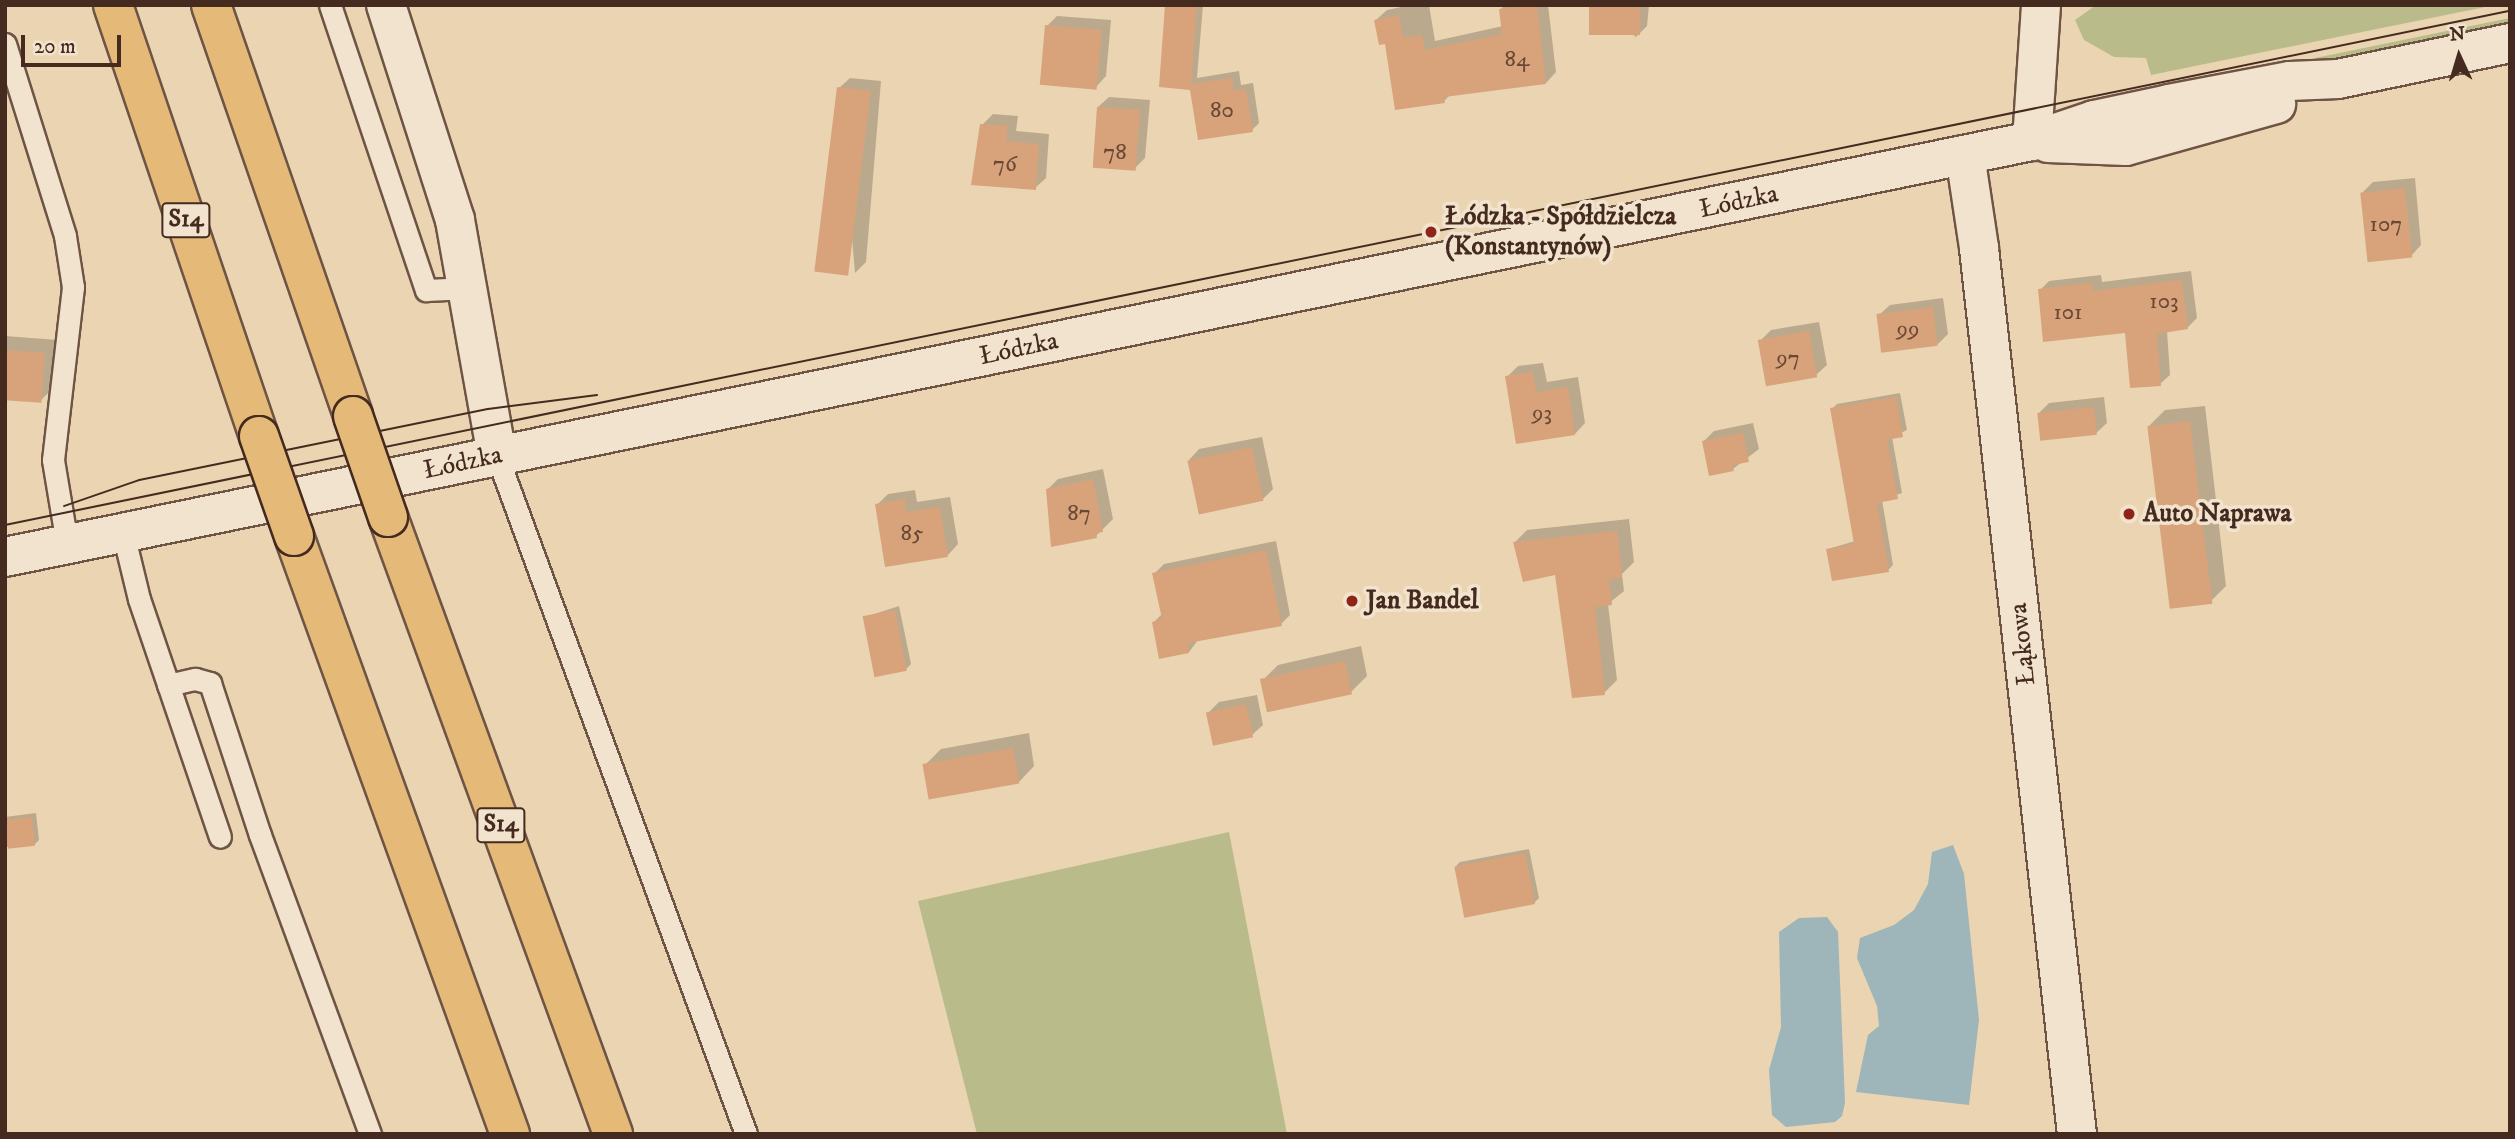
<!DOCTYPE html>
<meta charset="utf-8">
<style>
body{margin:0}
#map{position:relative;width:2515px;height:1139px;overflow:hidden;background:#ead4b2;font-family:"IM FELL DW Pica",serif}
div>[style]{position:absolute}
.green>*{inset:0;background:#b9bc8a}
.water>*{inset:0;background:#9eb5b9}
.shadow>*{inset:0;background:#0003}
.building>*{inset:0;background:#d8a37a;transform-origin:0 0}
.roads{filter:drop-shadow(2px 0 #6e5444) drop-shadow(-2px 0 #6e5444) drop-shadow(0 2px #6e5444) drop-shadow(0 -2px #6e5444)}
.service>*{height:21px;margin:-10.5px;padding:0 10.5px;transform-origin:10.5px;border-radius:10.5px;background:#f1e3cd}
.minor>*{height:38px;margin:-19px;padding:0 19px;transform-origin:19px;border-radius:19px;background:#f1e3cd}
.secondary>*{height:38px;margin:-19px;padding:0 19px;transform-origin:19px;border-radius:19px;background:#f1e3cd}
.motorway>*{height:38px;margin:-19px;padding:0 19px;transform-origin:19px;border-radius:19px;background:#e5ba79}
.tram>*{height:2px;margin:-1px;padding:0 1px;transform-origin:1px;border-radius:1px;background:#452a1f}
.bridges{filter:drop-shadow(2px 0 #452a1f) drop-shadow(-2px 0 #452a1f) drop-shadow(0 2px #452a1f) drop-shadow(0 -2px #452a1f)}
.motorway-bridge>*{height:38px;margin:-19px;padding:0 19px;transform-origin:19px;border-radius:19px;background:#e5ba79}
.dots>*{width:19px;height:19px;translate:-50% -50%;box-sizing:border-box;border:4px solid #f1e3cd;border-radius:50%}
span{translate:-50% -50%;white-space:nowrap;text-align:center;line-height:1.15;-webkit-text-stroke:7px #f1e3cd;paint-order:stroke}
.number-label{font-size:23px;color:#6a4836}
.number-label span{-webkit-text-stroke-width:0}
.shield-label span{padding:2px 5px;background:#f1e3cd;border:2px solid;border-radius:5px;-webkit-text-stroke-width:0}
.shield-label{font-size:24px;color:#452a1f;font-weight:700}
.street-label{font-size:26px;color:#452a1f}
.poi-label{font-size:26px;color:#452a1f;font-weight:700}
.left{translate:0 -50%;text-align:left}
.frame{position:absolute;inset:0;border:7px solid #452a1f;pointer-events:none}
.north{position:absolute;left:2424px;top:21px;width:70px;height:70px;-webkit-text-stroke:5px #f1e3cd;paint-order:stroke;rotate:356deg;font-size:19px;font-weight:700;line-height:28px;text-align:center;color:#452a1f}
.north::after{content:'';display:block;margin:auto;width:24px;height:32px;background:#452a1f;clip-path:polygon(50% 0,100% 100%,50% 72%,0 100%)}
.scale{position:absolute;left:21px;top:35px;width:100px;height:32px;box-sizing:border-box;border:4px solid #452a1f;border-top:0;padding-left:9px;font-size:21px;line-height:24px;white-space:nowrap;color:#452a1f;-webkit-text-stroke:5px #f1e3cd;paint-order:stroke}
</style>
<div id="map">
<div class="green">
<i style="clip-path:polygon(2096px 5px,2495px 5px,2151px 75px,2146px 58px,2114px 57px,2084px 40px,2075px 20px)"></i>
<i style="clip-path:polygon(2510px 18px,2510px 25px,2156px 96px,2155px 91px)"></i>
<i style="clip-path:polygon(1229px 832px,1287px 1134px,977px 1134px,918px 901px)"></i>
</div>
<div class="water">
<i style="clip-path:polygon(1953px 845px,1964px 874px,1979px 1020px,1969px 1105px,1856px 1092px,1868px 1035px,1879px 1026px,1877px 1006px,1857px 958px,1860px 938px,1894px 925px,1914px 910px,1928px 884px,1932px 852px)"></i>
<i style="clip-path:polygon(1827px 917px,1838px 932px,1845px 1103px,1842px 1116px,1835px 1122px,1786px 1127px,1772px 1115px,1769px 1070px,1781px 1027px,1779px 932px,1799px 918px)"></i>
</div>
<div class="shadow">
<i style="clip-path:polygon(1168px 5px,1203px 5px,1197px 78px,1239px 71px,1241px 85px,1253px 83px,1259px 123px,1252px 130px,1192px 89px)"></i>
<i style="clip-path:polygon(1213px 5px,1241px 5px,1239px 7px)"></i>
<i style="clip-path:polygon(1411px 5px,1429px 5px,1435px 41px,1503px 26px,1501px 9px,1505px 5px,1548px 5px,1556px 72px,1546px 83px,1451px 94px,1444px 101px,1387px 42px,1376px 20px,1387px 10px)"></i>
<i style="clip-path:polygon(1591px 5px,1649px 5px,1647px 26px,1636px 37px)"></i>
<i style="clip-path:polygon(1057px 16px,1111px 20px,1106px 76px,1096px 87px,1047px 26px)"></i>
<i style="clip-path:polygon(850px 78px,881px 81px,866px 262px,855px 273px,839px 88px)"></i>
<i style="clip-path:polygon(1109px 97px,1150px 100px,1145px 158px,1134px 169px,1098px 107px)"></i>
<i style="clip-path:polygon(993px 114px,1018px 116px,1016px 131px,1049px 134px,1046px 178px,1035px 188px,982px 125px)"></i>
<i style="clip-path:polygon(2415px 178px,2421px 245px,2411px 256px,2362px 193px,2373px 182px)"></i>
<i style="clip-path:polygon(2191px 271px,2197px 318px,2187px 328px,2167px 331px,2170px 375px,2160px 384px,2127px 331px,2040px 290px,2049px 281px,2101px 275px,2102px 282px)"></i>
<i style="clip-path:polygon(1943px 298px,1948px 334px,1938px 344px,1879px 315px,1890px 305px)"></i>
<i style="clip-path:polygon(1819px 322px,1827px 365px,1816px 375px,1760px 341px,1771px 330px)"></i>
<i style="clip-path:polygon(5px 336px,58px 340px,54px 387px,40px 401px,5px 398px)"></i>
<i style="clip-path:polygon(1543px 363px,1547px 382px,1578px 377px,1585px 423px,1575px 434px,1507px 377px,1518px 366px)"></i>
<i style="clip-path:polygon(1900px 393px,1907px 430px,1892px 437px,1902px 493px,1882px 500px,1893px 565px,1888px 570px,1828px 549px,1855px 541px,1832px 409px,1837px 404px)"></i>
<i style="clip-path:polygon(2104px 397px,2107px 423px,2096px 433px,2038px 414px,2049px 403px)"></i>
<i style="clip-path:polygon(2205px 406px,2226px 586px,2210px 602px,2149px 426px,2165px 410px)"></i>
<i style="clip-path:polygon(1753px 423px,1759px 449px,1733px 469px,1704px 441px,1714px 431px)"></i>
<i style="clip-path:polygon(1262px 437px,1273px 489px,1262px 500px,1189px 460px,1199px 449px)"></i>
<i style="clip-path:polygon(1103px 469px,1113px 519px,1096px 536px,1047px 490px,1058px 479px)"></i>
<i style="clip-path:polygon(915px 490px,917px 502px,950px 497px,958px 544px,948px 555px,877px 505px,888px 494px)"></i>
<i style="clip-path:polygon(1629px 519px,1634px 562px,1622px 574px,1624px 591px,1608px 604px,1617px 680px,1604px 693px,1556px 573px,1515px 542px,1527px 530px)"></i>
<i style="clip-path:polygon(1276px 541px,1290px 615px,1281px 624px,1198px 640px,1189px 652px,1154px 622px,1162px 614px,1154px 574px,1164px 564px)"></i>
<i style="clip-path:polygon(899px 606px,911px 664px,906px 669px,865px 617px)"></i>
<i style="clip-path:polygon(1361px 646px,1367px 676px,1351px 692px,1262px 681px,1278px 665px)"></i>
<i style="clip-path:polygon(1257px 695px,1263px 725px,1252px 735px,1208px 713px,1219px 702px)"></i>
<i style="clip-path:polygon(1029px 733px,1034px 766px,1019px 782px,925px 765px,941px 749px)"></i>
<i style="clip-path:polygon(36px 813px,39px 840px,34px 845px,5px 847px,5px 817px)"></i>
<i style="clip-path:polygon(1529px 849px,1539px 898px,1534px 903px,1456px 866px,1460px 862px)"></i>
</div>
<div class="building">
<i style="clip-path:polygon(1165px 5px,1197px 5px,1191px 84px,1232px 78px,1234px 91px,1246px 89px,1253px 132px,1198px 140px,1190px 90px,1159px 87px)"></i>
<i style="clip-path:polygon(1537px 5px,1546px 84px,1444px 97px,1445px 103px,1395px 110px,1385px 44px,1379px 45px,1374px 20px,1399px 15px,1403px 38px,1422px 35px,1425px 50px,1502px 34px,1499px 9px)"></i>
<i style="left:1589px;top:5px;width:51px;height:30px"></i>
<i style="left:1045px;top:25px;width:57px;height:60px;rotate:5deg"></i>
<i style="left:837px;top:87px;width:34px;height:186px;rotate:7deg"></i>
<i style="left:1097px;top:107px;width:43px;height:61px;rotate:4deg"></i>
<i style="clip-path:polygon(980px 124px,1008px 126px,1006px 141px,1039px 144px,1036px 190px,971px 185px)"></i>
<i style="left:2405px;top:188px;width:70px;height:45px;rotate:84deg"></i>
<i style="clip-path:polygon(2182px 280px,2188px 329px,2157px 334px,2161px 386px,2130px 388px,2125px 333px,2043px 342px,2038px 289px,2092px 283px,2093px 291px)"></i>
<i style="left:1933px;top:307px;width:39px;height:57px;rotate:83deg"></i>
<i style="left:1809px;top:331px;width:47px;height:52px;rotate:80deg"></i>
<i style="left:5px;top:350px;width:40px;height:50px;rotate:4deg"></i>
<i style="clip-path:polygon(1533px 372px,1536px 392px,1568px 387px,1575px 435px,1516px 444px,1505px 376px)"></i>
<i style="clip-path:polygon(1896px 397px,1903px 437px,1887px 440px,1898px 499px,1877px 503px,1889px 572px,1832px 581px,1826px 549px,1854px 544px,1830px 408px)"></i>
<i style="left:2094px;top:407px;width:28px;height:57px;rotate:84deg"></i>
<i style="left:2190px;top:421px;width:184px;height:43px;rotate:83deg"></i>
<i style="clip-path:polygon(1743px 433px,1749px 462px,1732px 465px,1734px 471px,1709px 476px,1702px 441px)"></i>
<i style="left:1252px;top:447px;width:55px;height:66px;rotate:78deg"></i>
<i style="clip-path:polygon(1093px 479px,1103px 532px,1096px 533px,1097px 538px,1051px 547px,1046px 489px)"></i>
<i style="clip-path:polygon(905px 499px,906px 512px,940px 507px,948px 557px,885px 567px,875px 504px)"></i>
<i style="clip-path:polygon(1617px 531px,1622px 577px,1609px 580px,1612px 605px,1595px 607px,1605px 695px,1572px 698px,1555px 575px,1523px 582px,1513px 542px)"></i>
<i style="clip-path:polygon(1266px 550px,1282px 626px,1188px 643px,1189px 653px,1159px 659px,1152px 622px,1162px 619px,1152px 573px)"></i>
<i style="left:895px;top:610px;width:62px;height:33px;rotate:79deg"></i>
<i style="left:1345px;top:661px;width:34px;height:87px;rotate:78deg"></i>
<i style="left:1246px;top:704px;width:34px;height:41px;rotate:78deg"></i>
<i style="left:1013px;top:748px;width:36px;height:92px;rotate:80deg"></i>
<i style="left:32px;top:817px;width:29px;height:27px;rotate:84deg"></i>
<i style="left:1525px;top:853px;width:52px;height:72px;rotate:79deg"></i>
</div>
<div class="roads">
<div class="service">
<i style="left:330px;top:5px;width:301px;rotate:71.4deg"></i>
<i style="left:426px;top:290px;width:43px;rotate:-2.7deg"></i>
<i style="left:5px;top:44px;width:201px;rotate:72.6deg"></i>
<i style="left:65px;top:236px;width:52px;rotate:81.1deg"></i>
<i style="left:73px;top:287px;width:174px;rotate:96.6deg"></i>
<i style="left:53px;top:460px;width:85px;rotate:80.5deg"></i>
<i style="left:497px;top:456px;width:722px;rotate:69.83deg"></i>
<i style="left:123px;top:533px;width:68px;rotate:76.4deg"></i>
<i style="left:139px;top:599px;width:251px;rotate:71.2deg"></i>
<i style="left:168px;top:685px;width:28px;rotate:-13deg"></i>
<i style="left:195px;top:679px;width:16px;rotate:15deg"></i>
<i style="left:210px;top:683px;width:160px;rotate:71.8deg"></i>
<i style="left:260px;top:835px;width:319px;rotate:69.8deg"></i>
</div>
<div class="minor">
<i style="left:386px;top:5px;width:226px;rotate:72.2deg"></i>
<i style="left:455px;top:220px;width:240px;rotate:79.9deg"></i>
<i style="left:2032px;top:141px;width:136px;rotate:-86.2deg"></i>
<i style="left:1965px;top:155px;width:94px;rotate:81.4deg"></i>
<i style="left:1979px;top:248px;width:891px;rotate:83.69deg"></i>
</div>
<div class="secondary">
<i style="left:2048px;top:143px;width:78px;rotate:2.2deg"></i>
<i style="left:2126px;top:146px;width:156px;rotate:-15.6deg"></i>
<i style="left:5px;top:557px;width:2069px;rotate:-11.6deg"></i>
<i style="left:2032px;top:141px;width:65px;rotate:-18.7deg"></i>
<i style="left:2094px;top:120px;width:77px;rotate:-12deg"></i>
<i style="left:2169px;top:104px;width:123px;rotate:-10.8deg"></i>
<i style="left:2290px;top:81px;width:48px;rotate:-2.4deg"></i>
<i style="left:2338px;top:79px;width:176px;rotate:-11.8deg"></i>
</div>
<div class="motorway">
<i style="left:113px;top:5px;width:455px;rotate:71.3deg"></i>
<i style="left:211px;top:5px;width:435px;rotate:70.9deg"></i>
<i style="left:388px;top:517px;width:657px;rotate:69.96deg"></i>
<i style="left:294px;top:536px;width:636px;rotate:70.14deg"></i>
</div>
</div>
<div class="tram">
<i style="left:64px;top:506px;width:79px;rotate:-19.1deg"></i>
<i style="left:139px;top:480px;width:356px;rotate:-11.5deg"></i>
<i style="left:488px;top:409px;width:110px;rotate:-7.3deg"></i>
<i style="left:5px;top:525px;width:2557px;rotate:-11.6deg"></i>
</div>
<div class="bridges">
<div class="motorway-bridge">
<i style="left:353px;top:416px;width:107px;rotate:70.9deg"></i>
<i style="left:259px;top:436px;width:106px;rotate:70.7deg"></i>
</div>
</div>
<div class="dots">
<i style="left:1431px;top:232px;background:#8f2418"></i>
<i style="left:2129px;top:514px;background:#8f2418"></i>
<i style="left:1352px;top:601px;background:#8f2418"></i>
</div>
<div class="number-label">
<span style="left:1517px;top:60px">84</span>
<span style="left:1222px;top:111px">80</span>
<span style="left:1115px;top:153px">78</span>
<span style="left:1005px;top:165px">76</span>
<span style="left:2386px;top:225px">107</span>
<span style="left:2164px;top:302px">103</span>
<span style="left:2068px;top:313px">101</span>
<span style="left:1908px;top:330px">99</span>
<span style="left:1788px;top:359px">97</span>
<span style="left:1542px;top:414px">93</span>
<span style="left:1079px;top:514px">87</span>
<span style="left:912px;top:534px">85</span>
</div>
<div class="shield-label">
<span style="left:186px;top:220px">S14</span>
<span style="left:501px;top:825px">S14</span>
</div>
<div class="street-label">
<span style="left:1739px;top:202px;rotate:-12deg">Łódzka</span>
<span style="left:1019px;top:349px;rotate:-12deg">Łódzka</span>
<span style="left:463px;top:463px;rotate:-12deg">Łódzka</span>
<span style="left:2023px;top:644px;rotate:-96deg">Łąkowa</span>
</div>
<div class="poi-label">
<span class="left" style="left:1445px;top:232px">Łódzka - Spółdzielcza<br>(Konstantynów)</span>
<span class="left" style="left:2143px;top:514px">Auto Naprawa</span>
<span class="left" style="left:1366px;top:601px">Jan Bandel</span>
</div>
<div class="frame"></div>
<div class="north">N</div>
<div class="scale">20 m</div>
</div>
